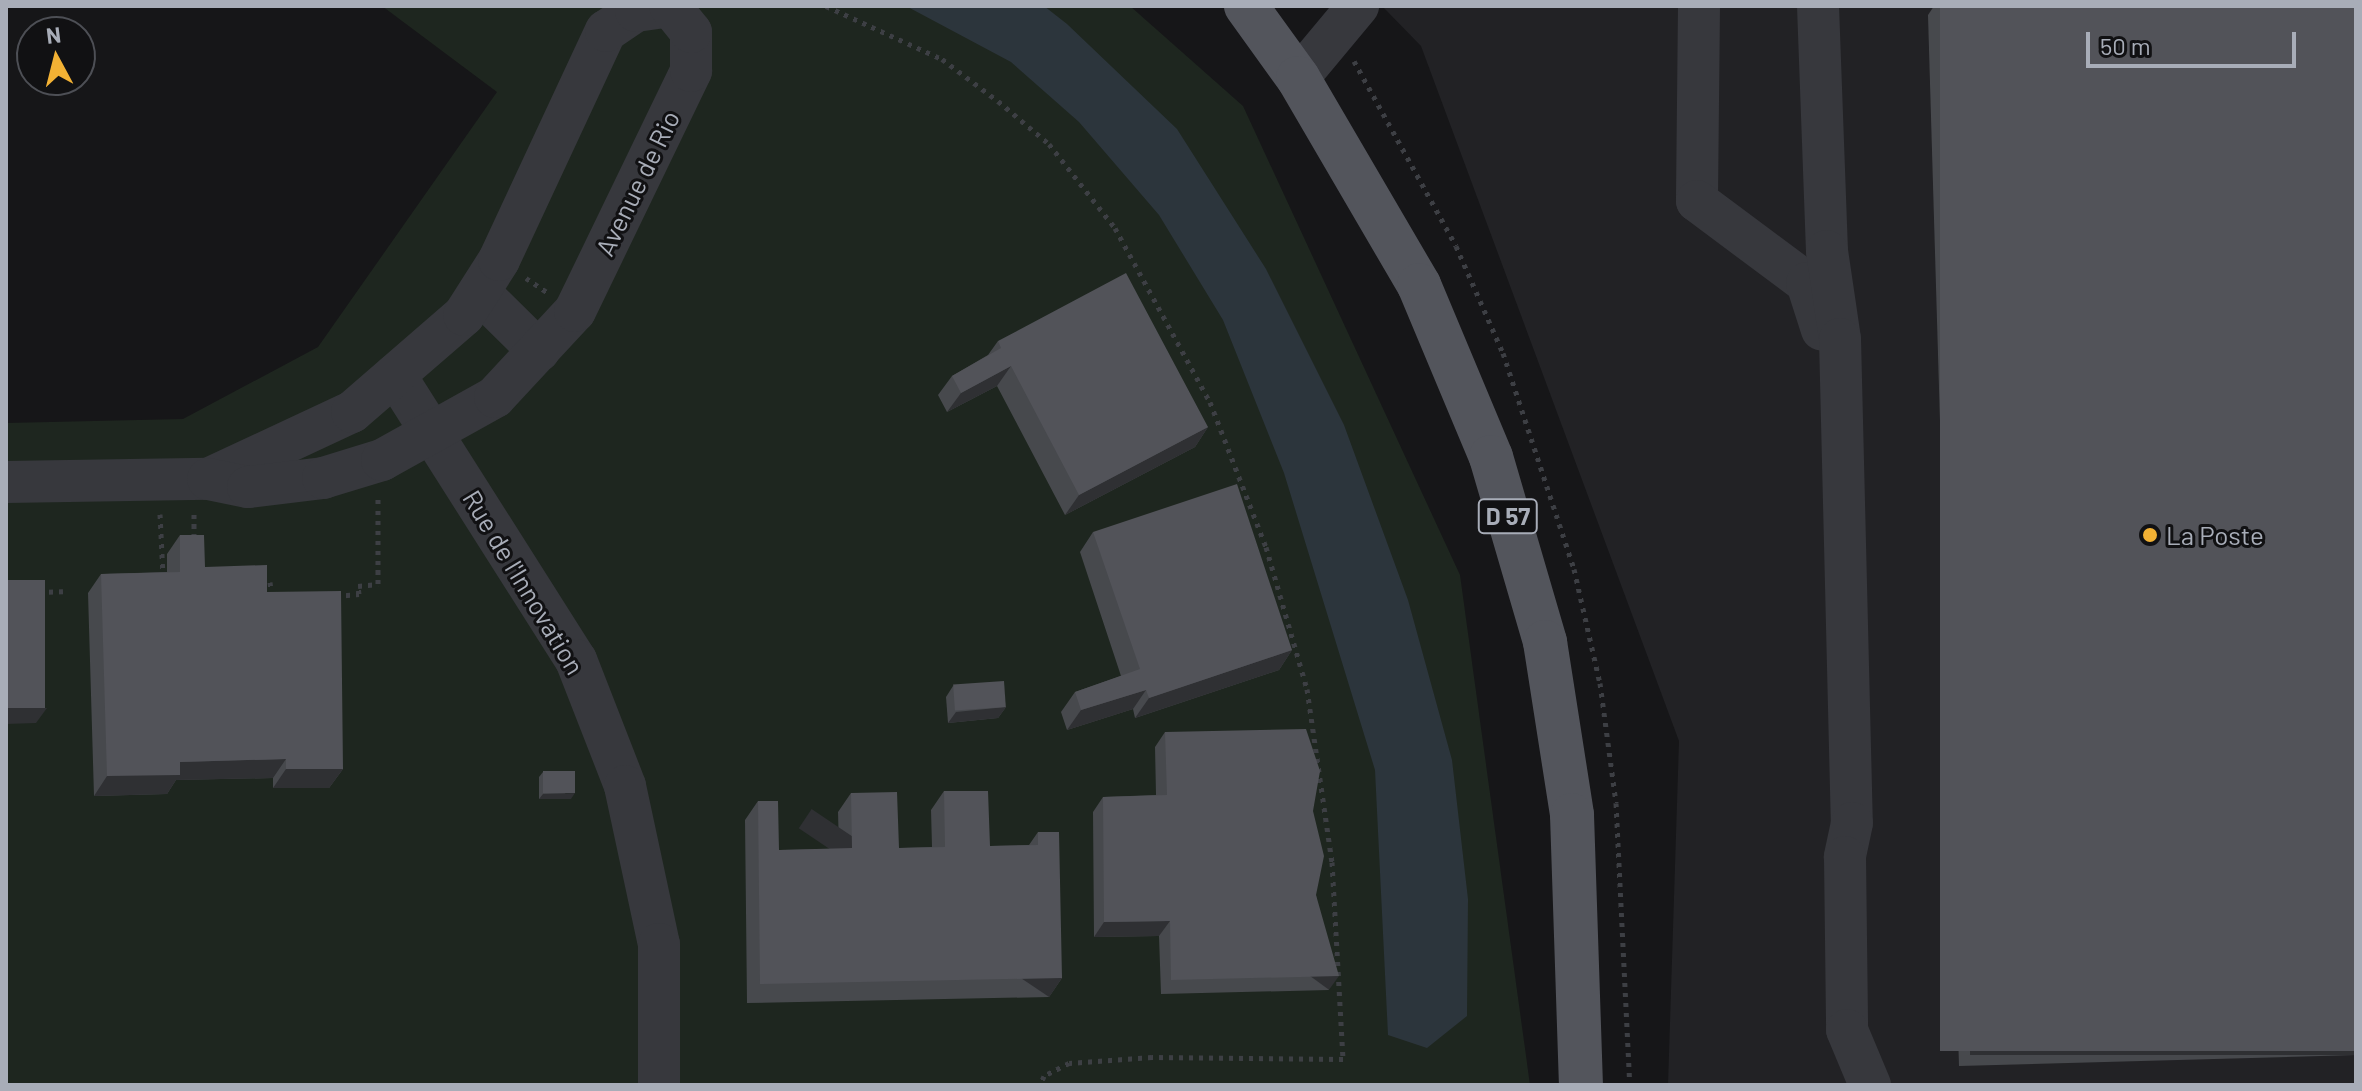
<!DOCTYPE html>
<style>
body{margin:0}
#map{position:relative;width:2362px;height:1091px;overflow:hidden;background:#161618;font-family:Barlow,sans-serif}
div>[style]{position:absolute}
.built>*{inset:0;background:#222225}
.green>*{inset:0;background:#1e261f}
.water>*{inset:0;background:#2c353c}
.path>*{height:5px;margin-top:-2.5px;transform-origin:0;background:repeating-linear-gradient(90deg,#3d3f44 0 4px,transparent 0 10px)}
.minor>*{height:42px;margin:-21px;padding:0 21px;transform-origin:21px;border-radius:21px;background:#37383d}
.major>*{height:44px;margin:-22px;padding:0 22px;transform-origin:22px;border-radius:22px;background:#53555c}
.wall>*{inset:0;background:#47494d}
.shaded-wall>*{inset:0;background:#2f3033;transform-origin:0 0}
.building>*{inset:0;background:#525359;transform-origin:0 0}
.dots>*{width:22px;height:22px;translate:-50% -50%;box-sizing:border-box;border:4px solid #111113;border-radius:50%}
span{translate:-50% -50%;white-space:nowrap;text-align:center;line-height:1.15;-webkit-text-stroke:6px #111113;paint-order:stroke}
.shield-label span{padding:2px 6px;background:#111113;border:2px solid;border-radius:6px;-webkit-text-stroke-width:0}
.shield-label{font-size:24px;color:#a8adb8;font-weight:700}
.street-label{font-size:26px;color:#a8adb8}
.poi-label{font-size:26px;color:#a8adb8}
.left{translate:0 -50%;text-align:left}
.frame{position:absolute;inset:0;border:8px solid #a8adb8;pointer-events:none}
.north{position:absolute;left:16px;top:16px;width:80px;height:80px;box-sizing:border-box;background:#111113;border:2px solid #4d4f55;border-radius:50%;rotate:353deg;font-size:22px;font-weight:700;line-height:32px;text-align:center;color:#a8adb8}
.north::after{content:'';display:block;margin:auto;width:28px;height:36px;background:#f2b134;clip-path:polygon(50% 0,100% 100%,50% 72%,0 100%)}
.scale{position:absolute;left:2086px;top:32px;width:210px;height:36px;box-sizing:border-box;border:4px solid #a8adb8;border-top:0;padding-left:10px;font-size:24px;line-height:28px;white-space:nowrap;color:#a8adb8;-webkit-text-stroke:6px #111113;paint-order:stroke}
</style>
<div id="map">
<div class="built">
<i style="clip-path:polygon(1382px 6px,2356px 6px,2356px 1085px,1668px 1085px,1679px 741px,1421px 46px)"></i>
</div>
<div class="green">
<i style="clip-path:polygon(382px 6px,1130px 6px,1243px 106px,1460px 575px,1530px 1085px,6px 1085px,6px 423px,183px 419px,318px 347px,497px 92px)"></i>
</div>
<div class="water">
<i style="clip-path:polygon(906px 6px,1044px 6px,1067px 24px,1177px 129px,1266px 269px,1344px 425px,1408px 600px,1452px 760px,1468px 899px,1467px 1016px,1427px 1048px,1388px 1035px,1375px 770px,1284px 473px,1223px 320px,1159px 215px,1079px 122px,1011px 62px)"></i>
</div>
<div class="path">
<i style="left:826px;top:6px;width:128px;rotate:24.6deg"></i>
<i style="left:942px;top:59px;width:70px;rotate:36.9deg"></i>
<i style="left:998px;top:101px;width:67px;rotate:40.1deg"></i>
<i style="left:1049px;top:144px;width:107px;rotate:51.8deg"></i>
<i style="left:1115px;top:228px;width:198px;rotate:61.4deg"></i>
<i style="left:1210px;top:402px;width:155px;rotate:68.9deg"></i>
<i style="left:1266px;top:547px;width:148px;rotate:73.9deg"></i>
<i style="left:1307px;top:689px;width:175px;rotate:81.8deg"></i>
<i style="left:1332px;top:862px;width:197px;rotate:86.8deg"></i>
<i style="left:1343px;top:1059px;width:191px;rotate:-179.4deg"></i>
<i style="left:1152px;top:1057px;width:83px;rotate:175.9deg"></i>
<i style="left:1069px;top:1063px;width:28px;rotate:153deg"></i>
<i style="left:1044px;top:1076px;width:10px;rotate:114deg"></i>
<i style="left:1354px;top:61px;width:211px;rotate:61.1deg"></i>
<i style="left:1456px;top:246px;width:117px;rotate:66.3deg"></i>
<i style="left:1503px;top:353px;width:227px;rotate:71.8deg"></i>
<i style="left:1574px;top:569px;width:117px;rotate:77.2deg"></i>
<i style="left:1600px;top:683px;width:121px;rotate:82.4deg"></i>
<i style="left:1616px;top:803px;width:282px;rotate:87.2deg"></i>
<i style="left:526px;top:278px;width:27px;rotate:34deg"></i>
<i style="left:160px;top:514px;width:62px;rotate:87.2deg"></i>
<i style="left:194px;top:514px;width:26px;rotate:90deg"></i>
<i style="left:261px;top:582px;width:9px"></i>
<i style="left:270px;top:582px;width:16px;rotate:83deg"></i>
<i style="left:39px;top:592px;width:24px;rotate:-2deg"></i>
<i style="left:336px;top:596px;width:23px;rotate:-5deg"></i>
<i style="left:359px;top:594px;width:8px;rotate:-97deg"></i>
<i style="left:358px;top:586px;width:20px;rotate:-6deg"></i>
<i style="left:378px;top:584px;width:87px;rotate:-90deg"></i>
</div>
<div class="minor">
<i style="left:1699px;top:6px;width:195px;rotate:90.6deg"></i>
<i style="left:1697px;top:201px;width:137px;rotate:36.7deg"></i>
<i style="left:1807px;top:283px;width:49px;rotate:72.3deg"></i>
<i style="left:1818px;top:6px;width:245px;rotate:87.9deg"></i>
<i style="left:1827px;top:251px;width:89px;rotate:81.6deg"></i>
<i style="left:1840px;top:339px;width:484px;rotate:88.6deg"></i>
<i style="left:1852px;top:823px;width:35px;rotate:102deg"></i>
<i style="left:1845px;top:857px;width:173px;rotate:89.3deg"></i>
<i style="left:1847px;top:1030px;width:60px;rotate:67.3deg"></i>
<i style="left:1298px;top:78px;width:94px;rotate:-50.2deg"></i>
<i style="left:479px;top:292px;width:84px;rotate:44.5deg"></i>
<i style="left:395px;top:375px;width:338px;rotate:57.6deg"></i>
<i style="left:576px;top:660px;width:135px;rotate:68.7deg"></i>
<i style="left:625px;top:786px;width:162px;rotate:77.9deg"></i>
<i style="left:659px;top:944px;width:141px;rotate:90deg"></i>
<i style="left:208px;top:479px;width:159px;rotate:-25deg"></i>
<i style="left:352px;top:412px;width:148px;rotate:-40.9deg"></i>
<i style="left:464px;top:315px;width:65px;rotate:-57.5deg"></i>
<i style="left:499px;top:260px;width:253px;rotate:-65deg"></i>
<i style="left:606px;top:31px;width:36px;rotate:-34deg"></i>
<i style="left:636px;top:11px;width:34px;rotate:-8deg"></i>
<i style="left:6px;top:482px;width:202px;rotate:-0.9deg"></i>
<i style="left:208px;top:479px;width:41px;rotate:11.3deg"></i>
<i style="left:248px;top:487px;width:76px;rotate:-6.8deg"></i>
<i style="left:323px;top:478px;width:62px;rotate:-17deg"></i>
<i style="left:382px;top:460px;width:129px;rotate:-29.1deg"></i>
<i style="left:495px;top:397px;width:117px;rotate:-47.1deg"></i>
<i style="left:575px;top:311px;width:267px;rotate:-64.2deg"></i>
<i style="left:691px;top:71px;width:39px;rotate:-90deg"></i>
<i style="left:691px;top:32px;width:33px;rotate:-129deg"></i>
</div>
<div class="major">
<i style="left:1246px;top:6px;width:89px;rotate:54.2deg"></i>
<i style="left:1298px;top:78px;width:240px;rotate:59.7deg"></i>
<i style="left:1419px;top:285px;width:186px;rotate:67.3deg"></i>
<i style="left:1491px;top:457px;width:193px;rotate:73.7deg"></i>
<i style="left:1545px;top:642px;width:175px;rotate:81.1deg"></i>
<i style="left:1572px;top:815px;width:270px;rotate:88.1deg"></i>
</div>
<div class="wall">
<i style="clip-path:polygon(1934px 6px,1940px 6px,2356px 1055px,1959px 1066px,1928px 15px)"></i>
<i style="clip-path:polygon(998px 341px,1208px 427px,1195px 447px,1065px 515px,997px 386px,947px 412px,938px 395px,952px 376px,988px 355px)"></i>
<i style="clip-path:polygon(1093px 532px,1292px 650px,1279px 670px,1135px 718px,1133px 709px,1067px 730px,1061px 712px,1075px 692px,1121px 676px,1080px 552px)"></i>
<i style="clip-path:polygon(180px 535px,205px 567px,267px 592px,343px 769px,329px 788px,273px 788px,273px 778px,176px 780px,167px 794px,94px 796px,88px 593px,101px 574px,167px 572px,167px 554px)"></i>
<i style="clip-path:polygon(953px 686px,1006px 707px,998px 718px,948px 723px,946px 697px)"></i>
<i style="clip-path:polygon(1165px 732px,1313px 811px,1316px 895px,1329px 990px,1161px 994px,1159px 936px,1094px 937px,1093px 812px,1103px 797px,1156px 795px,1155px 747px)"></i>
<i style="clip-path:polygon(543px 772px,571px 799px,539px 799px,539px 777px)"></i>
<i style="clip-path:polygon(944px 791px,990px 846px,1029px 845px,1038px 832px,1062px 978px,1049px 997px,747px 1003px,745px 820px,758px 801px,779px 850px,839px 849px,838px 812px,851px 793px,899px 848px,932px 847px,931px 810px)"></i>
</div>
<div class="shaded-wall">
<i style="clip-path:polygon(1011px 366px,997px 386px,947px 412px,961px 393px)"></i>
<i style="clip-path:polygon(1208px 427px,1195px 447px,1065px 515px,1079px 495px)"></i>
<i style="clip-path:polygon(1292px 650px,1279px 670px,1135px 718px,1149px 698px)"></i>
<i style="clip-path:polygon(1146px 690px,1133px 709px,1067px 730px,1081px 710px)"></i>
<i style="clip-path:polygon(1006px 707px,998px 718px,948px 723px,956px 712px)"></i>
<i style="clip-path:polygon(6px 708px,47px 708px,36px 723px,6px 724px)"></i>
<i style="clip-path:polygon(286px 759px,273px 778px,176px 780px,167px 794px,94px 796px,107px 776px,180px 762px)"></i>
<i style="clip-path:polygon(286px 769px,343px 769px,329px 788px,273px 788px)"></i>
<i style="clip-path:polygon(575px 793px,571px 799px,539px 799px,543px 794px)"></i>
<i style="clip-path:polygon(1170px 921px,1159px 936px,1094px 937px,1104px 922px)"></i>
<i style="left:1339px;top:976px;width:17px;height:168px;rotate:126deg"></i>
<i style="left:1062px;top:978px;width:23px;height:302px;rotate:124deg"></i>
<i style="left:2356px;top:1039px;width:16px;height:386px;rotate:90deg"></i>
</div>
<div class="building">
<i style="left:1940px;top:6px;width:416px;height:1045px"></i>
<i style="clip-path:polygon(1126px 273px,1208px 427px,1079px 495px,1011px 366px,961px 393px,952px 376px,1001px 348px,998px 341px)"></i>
<i style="clip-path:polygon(1237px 484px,1292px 650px,1149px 698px,1146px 690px,1081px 710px,1075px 692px,1140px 669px,1093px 532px)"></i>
<i style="clip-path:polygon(180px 535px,204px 535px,205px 567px,267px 565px,267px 592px,341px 591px,343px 769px,286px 769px,286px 759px,180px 762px,180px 775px,107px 776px,101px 574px,180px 572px)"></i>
<i style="left:6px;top:580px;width:39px;height:128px"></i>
<i style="left:1004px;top:681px;width:26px;height:51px;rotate:86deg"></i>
<i style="clip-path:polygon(1306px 729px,1320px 771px,1313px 811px,1324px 856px,1316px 895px,1339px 976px,1171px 980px,1170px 921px,1104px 922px,1103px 797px,1167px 795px,1165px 732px)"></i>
<i style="left:575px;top:771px;width:22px;height:32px;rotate:90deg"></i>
<i style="clip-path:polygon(944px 791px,988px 791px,990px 846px,1038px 845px,1038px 832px,1059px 832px,1062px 978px,760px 984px,758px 801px,778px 801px,779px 850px,852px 848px,851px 793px,897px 792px,899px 848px,945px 847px)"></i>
</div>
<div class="dots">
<i style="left:2150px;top:535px;background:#f2b134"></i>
</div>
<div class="shield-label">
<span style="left:1508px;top:516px">D 57</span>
</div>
<div class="street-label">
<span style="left:637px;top:183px;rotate:-64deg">Avenue de Rio</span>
<span style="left:524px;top:582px;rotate:59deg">Rue de l'Innovation</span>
</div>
<div class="poi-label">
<span class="left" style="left:2166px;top:535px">La Poste</span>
</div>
<div class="frame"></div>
<div class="north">N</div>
<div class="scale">50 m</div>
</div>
